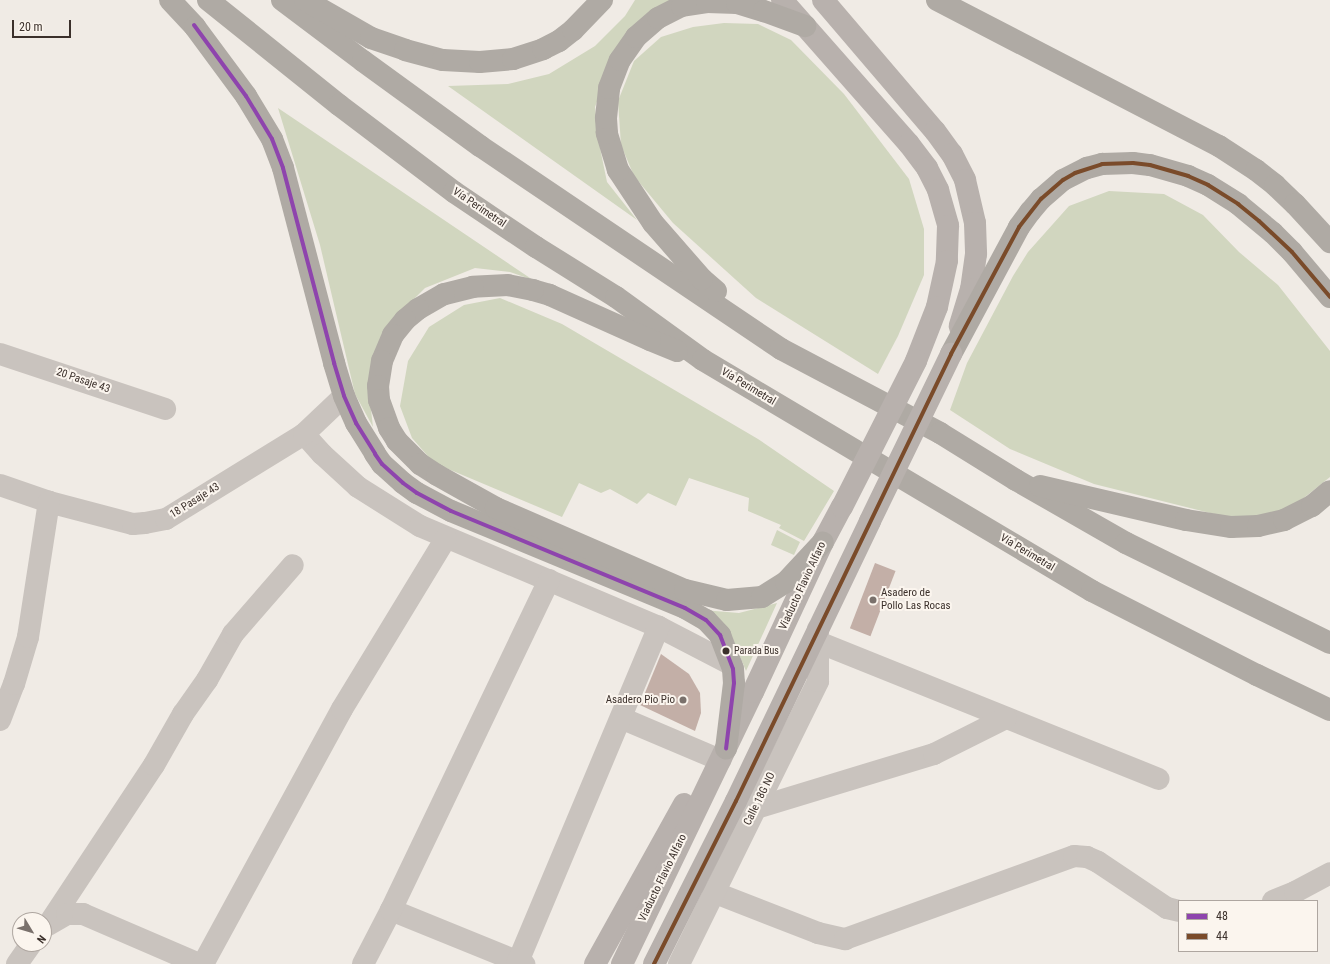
<!DOCTYPE html>
<meta charset="utf-8">
<style>
body{margin:0}
#map{position:relative;width:1330px;height:964px;overflow:hidden;background:#f0ebe5;font-family:"Roboto Condensed",sans-serif}
div>[style]{position:absolute}
.green>*{inset:0;background:#d1d6bf}
.building>*{inset:0;background:#c3afa7;transform-origin:0 0}
.minor>*{height:22px;margin:-11px;padding:0 11px;transform-origin:11px;border-radius:11px;background:#c9c3be}
.major>*{height:22px;margin:-11px;padding:0 11px;transform-origin:11px;border-radius:11px;background:#b8b1ad}
.highway>*{height:22px;margin:-11px;padding:0 11px;transform-origin:11px;border-radius:11px;background:#afaaa4}
.major-bridge>*{height:22px;margin:-11px;padding:0 11px;transform-origin:11px;border-radius:11px;background:#b8b1ad}
.bus-1>*{height:4px;margin:-2px;padding:0 2px;transform-origin:2px;border-radius:2px;background:#8e44ad}
.bus-2>*{height:4px;margin:-2px;padding:0 2px;transform-origin:2px;border-radius:2px;background:#7a4b2a}
.dots>*{width:11px;height:11px;translate:-50% -50%;box-sizing:border-box;border:2px solid #fbf5ee;border-radius:50%}
span{translate:-50% -50%;white-space:nowrap;text-align:center;line-height:1.15;-webkit-text-stroke:4px #fbf5ee;paint-order:stroke}
.bus-label{font-size:10px;color:#3b302b}
.left{translate:0 -50%;text-align:left}
.street-label{font-size:11px;color:#3b302b}
.poi-label{font-size:11px;color:#3b302b}
.right{translate:-100% -50%;text-align:right}
.legend{position:absolute;left:1178px;top:900px;width:140px;height:52px;box-sizing:border-box;background:#fbf5ee;border:1px solid #aea6a0;margin:0;padding:5px 7px;list-style:none;font-size:12px;color:#3b302b}
.legend li{display:flex;align-items:center;gap:8px;height:20px}
.legend b{width:20px;border:1px solid #aea6a0}
.north{position:absolute;left:12px;top:912px;width:40px;height:40px;box-sizing:border-box;background:#fbf5ee;border:1px solid #aea6a0;border-radius:50%;rotate:128deg;font-size:11px;font-weight:700;line-height:16px;text-align:center;color:#3b302b}
.north::after{content:'';display:block;margin:auto;width:14px;height:18px;background:#7a716c;clip-path:polygon(50% 0,100% 100%,50% 72%,0 100%)}
.scale{position:absolute;left:12px;top:20px;width:59px;height:18px;box-sizing:border-box;border:2px solid #3b302b;border-top:0;padding-left:5px;font-size:12px;line-height:14px;white-space:nowrap;color:#3b302b;-webkit-text-stroke:3px #fbf5ee;paint-order:stroke}
</style>
<div id="map">
<div class="green">
<i style="clip-path:polygon(635px 0,683px 0,614px 56px,595px 107px,601px 153px,607px 182px,637px 220px,448px 86px,508px 84px,549px 74px,595px 46px,625px 16px)"></i>
<i style="clip-path:polygon(724px 23px,758px 24px,791px 40px,844px 94px,909px 179px,924px 229px,924px 275px,898px 336px,878px 374px,756px 298px,673px 223px,634px 176px,621px 145px,618px 101px,634px 61px,661px 37px,693px 27px)"></i>
<i style="clip-path:polygon(278px 108px,533px 280px,510px 272px,475px 268px,425px 288px,384px 329px,368px 384px,373px 427px,355px 394px,320px 245px)"></i>
<i style="clip-path:polygon(1109px 191px,1164px 194px,1203px 215px,1239px 252px,1278px 285px,1330px 351px,1330px 477px,1295px 505px,1267px 516px,1222px 516px,1094px 484px,1010px 449px,950px 410px,967px 363px,1013px 276px,1028px 252px,1069px 206px)"></i>
<i style="clip-path:polygon(500px 298px,562px 324px,758px 439px,834px 491px,804px 541px,779px 528px,781px 525px,748px 511px,749px 498px,689px 478px,676px 506px,648px 493px,637px 504px,610px 489px,601px 493px,579px 483px,562px 517px,434px 463px,412px 438px,400px 406px,408px 361px,429px 327px,464px 305px)"></i>
<i style="clip-path:polygon(777px 530px,800px 542px,794px 555px,771px 545px)"></i>
<i style="clip-path:polygon(777px 603px,746px 671px,733px 640px,703px 610px,739px 613px)"></i>
</div>
<div class="building">
<i style="left:875px;top:563px;width:22px;height:70px;rotate:21deg"></i>
<i style="clip-path:polygon(661px 654px,689px 674px,700px 693px,701px 713px,695px 731px,640px 705px)"></i>
</div>
<div class="minor">
<i style="left:0;top:354px;width:174px;rotate:18.4deg"></i>
<i style="left:304px;top:434px;width:27px;rotate:48deg"></i>
<i style="left:322px;top:454px;width:49px;rotate:42.5deg"></i>
<i style="left:358px;top:487px;width:73px;rotate:32.2deg"></i>
<i style="left:420px;top:526px;width:259px;rotate:22.9deg"></i>
<i style="left:659px;top:627px;width:82px;rotate:27.5deg"></i>
<i style="left:0;top:485px;width:52px;rotate:19.1deg"></i>
<i style="left:49px;top:502px;width:87px;rotate:14.7deg"></i>
<i style="left:133px;top:524px;width:12px;rotate:-5deg"></i>
<i style="left:145px;top:523px;width:21px;rotate:-11deg"></i>
<i style="left:166px;top:519px;width:162px;rotate:-31.6deg"></i>
<i style="left:304px;top:434px;width:55px;rotate:-43.5deg"></i>
<i style="left:818px;top:642px;width:367px;rotate:21.9deg"></i>
<i style="left:621px;top:718px;width:108px;rotate:23deg"></i>
<i style="left:0;top:720px;width:39px;rotate:-69deg"></i>
<i style="left:14px;top:684px;width:49px;rotate:-73.4deg"></i>
<i style="left:28px;top:637px;width:137px;rotate:-81.2deg"></i>
<i style="left:756px;top:808px;width:186px;rotate:-16.9deg"></i>
<i style="left:934px;top:754px;width:80px;rotate:-26.6deg"></i>
<i style="left:713px;top:892px;width:113px;rotate:21.3deg"></i>
<i style="left:818px;top:933px;width:28px;rotate:13deg"></i>
<i style="left:845px;top:939px;width:244px;rotate:-19.9deg"></i>
<i style="left:1074px;top:856px;width:13px;rotate:4deg"></i>
<i style="left:1087px;top:857px;width:12px;rotate:24deg"></i>
<i style="left:1098px;top:862px;width:83px;rotate:33.7deg"></i>
<i style="left:1167px;top:908px;width:12px;rotate:14deg"></i>
<i style="left:1273px;top:901px;width:24px;rotate:-22deg"></i>
<i style="left:1295px;top:892px;width:40px;rotate:-28deg"></i>
<i style="left:391px;top:910px;width:144px;rotate:22.1deg"></i>
<i style="left:50px;top:922px;width:188px;rotate:-56.5deg"></i>
<i style="left:154px;top:765px;width:59px;rotate:-60.4deg"></i>
<i style="left:183px;top:714px;width:42px;rotate:-54.8deg"></i>
<i style="left:207px;top:680px;width:53px;rotate:-60.5deg"></i>
<i style="left:233px;top:634px;width:91px;rotate:-49deg"></i>
<i style="left:48px;top:925px;width:22px;rotate:-30deg"></i>
<i style="left:67px;top:914px;width:16px"></i>
<i style="left:83px;top:914px;width:126px;rotate:23.3deg"></i>
<i style="left:17px;top:964px;width:24px;rotate:-55deg"></i>
<i style="left:203px;top:964px;width:290px;rotate:-61.4deg"></i>
<i style="left:342px;top:709px;width:200px;rotate:-58.7deg"></i>
<i style="left:363px;top:964px;width:61px;rotate:-62.6deg"></i>
<i style="left:391px;top:910px;width:366px;rotate:-64.4deg"></i>
<i style="left:517px;top:964px;width:366px;rotate:-67.2deg"></i>
<i style="left:679px;top:964px;width:315px;rotate:-63.8deg"></i>
<i style="left:818px;top:681px;width:52px;rotate:-90deg"></i>
</div>
<div class="major">
<i style="left:782px;top:0;width:192px;rotate:48.6deg"></i>
<i style="left:909px;top:144px;width:30px;rotate:53deg"></i>
<i style="left:927px;top:168px;width:25px;rotate:63deg"></i>
<i style="left:938px;top:190px;width:37px;rotate:74deg"></i>
<i style="left:948px;top:226px;width:35px;rotate:92deg"></i>
<i style="left:947px;top:261px;width:47px;rotate:102.3deg"></i>
<i style="left:937px;top:307px;width:58px;rotate:111.3deg"></i>
<i style="left:823px;top:0;width:172px;rotate:49.5deg"></i>
<i style="left:935px;top:131px;width:29px;rotate:54deg"></i>
<i style="left:952px;top:154px;width:29px;rotate:63deg"></i>
<i style="left:965px;top:180px;width:44px;rotate:76.9deg"></i>
<i style="left:975px;top:223px;width:31px;rotate:88deg"></i>
<i style="left:976px;top:254px;width:35px;rotate:98deg"></i>
<i style="left:971px;top:289px;width:39px;rotate:107deg"></i>
<i style="left:595px;top:964px;width:183px;rotate:-60.9deg"></i>
<i style="left:622px;top:964px;width:302px;rotate:-64.3deg"></i>
<i style="left:753px;top:692px;width:166px;rotate:-65deg"></i>
<i style="left:823px;top:542px;width:40px;rotate:-62deg"></i>
<i style="left:654px;top:964px;width:182px;rotate:-63.3deg"></i>
<i style="left:736px;top:801px;width:310px;rotate:-64.4deg"></i>
</div>
<div class="highway">
<i style="left:170px;top:0;width:37px;rotate:47deg"></i>
<i style="left:195px;top:27px;width:86px;rotate:53.5deg"></i>
<i style="left:246px;top:96px;width:50px;rotate:58.8deg"></i>
<i style="left:272px;top:139px;width:31px;rotate:69deg"></i>
<i style="left:283px;top:168px;width:202px;rotate:75.3deg"></i>
<i style="left:334px;top:363px;width:34px;rotate:73deg"></i>
<i style="left:344px;top:396px;width:30px;rotate:66deg"></i>
<i style="left:356px;top:423px;width:36px;rotate:58deg"></i>
<i style="left:375px;top:454px;width:12px;rotate:55deg"></i>
<i style="left:382px;top:464px;width:28px;rotate:42deg"></i>
<i style="left:403px;top:483px;width:17px;rotate:36deg"></i>
<i style="left:417px;top:493px;width:38px;rotate:28deg"></i>
<i style="left:451px;top:511px;width:253px;rotate:22.5deg"></i>
<i style="left:685px;top:608px;width:24px;rotate:30deg"></i>
<i style="left:706px;top:620px;width:21px;rotate:47deg"></i>
<i style="left:720px;top:635px;width:36px;rotate:69deg"></i>
<i style="left:733px;top:669px;width:14px;rotate:86deg"></i>
<i style="left:734px;top:683px;width:66px;rotate:96.9deg"></i>
<i style="left:208px;top:0;width:168px;rotate:38.7deg"></i>
<i style="left:339px;top:105px;width:144px;rotate:37.1deg"></i>
<i style="left:454px;top:192px;width:99px;rotate:33.9deg"></i>
<i style="left:536px;top:247px;width:94px;rotate:32deg"></i>
<i style="left:616px;top:297px;width:107px;rotate:35.9deg"></i>
<i style="left:703px;top:360px;width:452px;rotate:30.7deg"></i>
<i style="left:1092px;top:591px;width:185px;rotate:27deg"></i>
<i style="left:1257px;top:675px;width:81px;rotate:25.6deg"></i>
<i style="left:282px;top:0;width:101px;rotate:37deg"></i>
<i style="left:363px;top:61px;width:145px;rotate:36deg"></i>
<i style="left:480px;top:146px;width:363px;rotate:34deg"></i>
<i style="left:781px;top:349px;width:180px;rotate:27.8deg"></i>
<i style="left:940px;top:433px;width:89px;rotate:31.7deg"></i>
<i style="left:1016px;top:480px;width:127px;rotate:29.8deg"></i>
<i style="left:1126px;top:543px;width:227px;rotate:26.1deg"></i>
<i style="left:305px;top:0;width:76px;rotate:29.9deg"></i>
<i style="left:371px;top:38px;width:36px;rotate:19deg"></i>
<i style="left:405px;top:50px;width:39px;rotate:15deg"></i>
<i style="left:443px;top:60px;width:37px;rotate:3deg"></i>
<i style="left:480px;top:62px;width:33px;rotate:-5deg"></i>
<i style="left:513px;top:59px;width:32px;rotate:-18deg"></i>
<i style="left:543px;top:49px;width:18px;rotate:-27deg"></i>
<i style="left:559px;top:41px;width:18px;rotate:-38deg"></i>
<i style="left:573px;top:30px;width:42px;rotate:-46deg"></i>
<i style="left:937px;top:0;width:318px;rotate:27.4deg"></i>
<i style="left:1219px;top:146px;width:44px;rotate:33deg"></i>
<i style="left:1256px;top:170px;width:24px;rotate:38deg"></i>
<i style="left:1275px;top:185px;width:28px;rotate:44deg"></i>
<i style="left:1295px;top:204px;width:52px;rotate:47.4deg"></i>
<i style="left:716px;top:291px;width:18px;rotate:-139deg"></i>
<i style="left:702px;top:279px;width:74px;rotate:-131.2deg"></i>
<i style="left:653px;top:223px;width:64px;rotate:-123.4deg"></i>
<i style="left:618px;top:170px;width:39px;rotate:-107deg"></i>
<i style="left:607px;top:133px;width:15px;rotate:-94deg"></i>
<i style="left:606px;top:118px;width:30px;rotate:-84deg"></i>
<i style="left:609px;top:88px;width:30px;rotate:-69deg"></i>
<i style="left:620px;top:60px;width:28px;rotate:-55deg"></i>
<i style="left:636px;top:37px;width:29px;rotate:-41deg"></i>
<i style="left:658px;top:18px;width:27px;rotate:-27deg"></i>
<i style="left:682px;top:6px;width:25px;rotate:-9deg"></i>
<i style="left:707px;top:2px;width:30px;rotate:2deg"></i>
<i style="left:737px;top:3px;width:28px;rotate:17deg"></i>
<i style="left:764px;top:11px;width:44px;rotate:20.1deg"></i>
<i style="left:677px;top:351px;width:29px;rotate:-158deg"></i>
<i style="left:650px;top:340px;width:110px;rotate:-155.8deg"></i>
<i style="left:550px;top:295px;width:18px;rotate:-164deg"></i>
<i style="left:533px;top:290px;width:25px;rotate:-169deg"></i>
<i style="left:508px;top:285px;width:35px;rotate:177deg"></i>
<i style="left:473px;top:287px;width:30px;rotate:166deg"></i>
<i style="left:444px;top:294px;width:30px;rotate:150deg"></i>
<i style="left:418px;top:309px;width:17px;rotate:140deg"></i>
<i style="left:405px;top:320px;width:19px;rotate:129deg"></i>
<i style="left:393px;top:335px;width:28px;rotate:113deg"></i>
<i style="left:382px;top:361px;width:25px;rotate:99deg"></i>
<i style="left:378px;top:386px;width:14px;rotate:86deg"></i>
<i style="left:379px;top:400px;width:30px;rotate:70deg"></i>
<i style="left:389px;top:428px;width:15px;rotate:58deg"></i>
<i style="left:397px;top:441px;width:33px;rotate:45deg"></i>
<i style="left:420px;top:464px;width:20px;rotate:33deg"></i>
<i style="left:437px;top:475px;width:68px;rotate:29.2deg"></i>
<i style="left:496px;top:508px;width:206px;rotate:23.5deg"></i>
<i style="left:685px;top:590px;width:43px;rotate:13.4deg"></i>
<i style="left:727px;top:600px;width:35px;rotate:-5deg"></i>
<i style="left:762px;top:597px;width:28px;rotate:-32deg"></i>
<i style="left:786px;top:582px;width:54px;rotate:-47.2deg"></i>
<i style="left:951px;top:354px;width:144px;rotate:-61.8deg"></i>
<i style="left:1019px;top:227px;width:19px;rotate:-54deg"></i>
<i style="left:1030px;top:212px;width:17px;rotate:-50deg"></i>
<i style="left:1041px;top:199px;width:29px;rotate:-41deg"></i>
<i style="left:1063px;top:180px;width:27px;rotate:-27deg"></i>
<i style="left:1087px;top:168px;width:16px;rotate:-15deg"></i>
<i style="left:1102px;top:164px;width:31px;rotate:-2deg"></i>
<i style="left:1133px;top:163px;width:17px;rotate:7deg"></i>
<i style="left:1150px;top:165px;width:40px;rotate:16deg"></i>
<i style="left:1188px;top:176px;width:22px;rotate:24deg"></i>
<i style="left:1208px;top:185px;width:36px;rotate:32deg"></i>
<i style="left:1238px;top:204px;width:45px;rotate:39.6deg"></i>
<i style="left:1273px;top:233px;width:27px;rotate:45deg"></i>
<i style="left:1292px;top:252px;width:59px;rotate:49.8deg"></i>
<i style="left:1040px;top:486px;width:150px;rotate:13.1deg"></i>
<i style="left:1186px;top:520px;width:46px;rotate:8.8deg"></i>
<i style="left:1231px;top:527px;width:27px;rotate:-2deg"></i>
<i style="left:1258px;top:526px;width:27px;rotate:-13deg"></i>
<i style="left:1284px;top:520px;width:31px;rotate:-27deg"></i>
<i style="left:1312px;top:506px;width:23px;rotate:-40deg"></i>
</div>
<div class="major-bridge">
<i style="left:842px;top:507px;width:164px;rotate:-63.1deg"></i>
<i style="left:870px;top:521px;width:186px;rotate:-64.1deg"></i>
</div>
<div class="bus-1">
<i style="left:194px;top:25px;width:88px;rotate:53.8deg"></i>
<i style="left:246px;top:96px;width:50px;rotate:58.8deg"></i>
<i style="left:272px;top:139px;width:31px;rotate:69deg"></i>
<i style="left:283px;top:168px;width:202px;rotate:75.3deg"></i>
<i style="left:334px;top:363px;width:34px;rotate:73deg"></i>
<i style="left:344px;top:396px;width:30px;rotate:66deg"></i>
<i style="left:356px;top:423px;width:36px;rotate:58deg"></i>
<i style="left:375px;top:454px;width:12px;rotate:55deg"></i>
<i style="left:382px;top:464px;width:28px;rotate:42deg"></i>
<i style="left:403px;top:483px;width:17px;rotate:36deg"></i>
<i style="left:417px;top:493px;width:38px;rotate:28deg"></i>
<i style="left:451px;top:511px;width:253px;rotate:22.5deg"></i>
<i style="left:685px;top:608px;width:24px;rotate:30deg"></i>
<i style="left:706px;top:620px;width:21px;rotate:47deg"></i>
<i style="left:720px;top:635px;width:36px;rotate:69deg"></i>
<i style="left:733px;top:669px;width:14px;rotate:86deg"></i>
<i style="left:734px;top:683px;width:66px;rotate:96.9deg"></i>
</div>
<div class="bus-2">
<i style="left:654px;top:964px;width:182px;rotate:-63.3deg"></i>
<i style="left:736px;top:801px;width:496px;rotate:-64.3deg"></i>
<i style="left:951px;top:354px;width:144px;rotate:-61.8deg"></i>
<i style="left:1019px;top:227px;width:36px;rotate:-52deg"></i>
<i style="left:1041px;top:199px;width:29px;rotate:-41deg"></i>
<i style="left:1063px;top:180px;width:14px;rotate:-30deg"></i>
<i style="left:1075px;top:173px;width:28px;rotate:-18deg"></i>
<i style="left:1102px;top:164px;width:31px;rotate:-2deg"></i>
<i style="left:1133px;top:163px;width:17px;rotate:7deg"></i>
<i style="left:1150px;top:165px;width:40px;rotate:16deg"></i>
<i style="left:1188px;top:176px;width:22px;rotate:24deg"></i>
<i style="left:1208px;top:185px;width:36px;rotate:32deg"></i>
<i style="left:1238px;top:204px;width:27px;rotate:39deg"></i>
<i style="left:1259px;top:221px;width:45px;rotate:43.2deg"></i>
<i style="left:1292px;top:252px;width:59px;rotate:49.8deg"></i>
</div>
<div class="dots">
<i style="left:873px;top:600px;background:#7a716c"></i>
<i style="left:726px;top:651px;background:#3b302b"></i>
<i style="left:683px;top:700px;background:#7a716c"></i>
</div>
<div class="bus-label">
<span class="left" style="left:734px;top:651px">Parada Bus</span>
</div>
<div class="street-label">
<span style="left:479px;top:208px;rotate:34deg">Vía Perimetral</span>
<span style="left:83px;top:381px;rotate:19deg">20 Pasaje 43</span>
<span style="left:748px;top:387px;rotate:31deg">Vía Perimetral</span>
<span style="left:195px;top:501px;rotate:-32deg">18 Pasaje 43</span>
<span style="left:1027px;top:553px;rotate:31deg">Vía Perimetral</span>
<span style="left:803px;top:586px;rotate:-65deg">Viaducto Flavio Alfaro</span>
<span style="left:760px;top:799px;rotate:-64deg">Calle 18G NO</span>
<span style="left:663px;top:878px;rotate:-64deg">Viaducto Flavio Alfaro</span>
</div>
<div class="poi-label">
<span class="left" style="left:881px;top:600px">Asadero de<br>Pollo Las Rocas</span>
<span class="right" style="left:675px;top:700px">Asadero Pio Pio</span>
</div>
<ul class="legend">
<li><b style="height:5px;background:#8e44ad"></b>48</li>
<li><b style="height:5px;background:#7a4b2a"></b>44</li>
</ul>
<div class="north">N</div>
<div class="scale">20 m</div>
</div>
